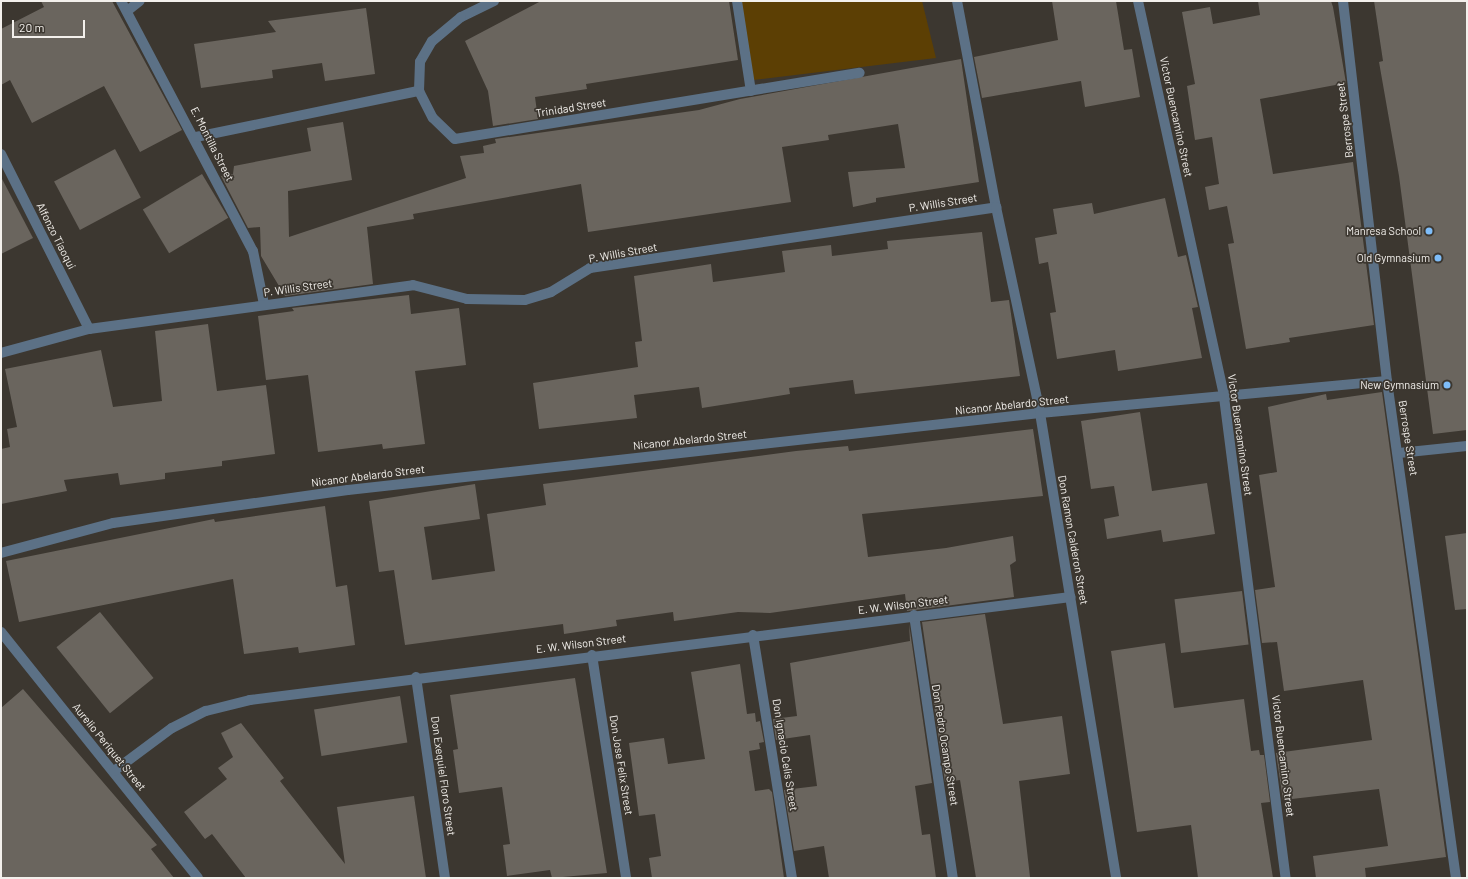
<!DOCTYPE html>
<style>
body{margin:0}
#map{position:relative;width:1468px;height:879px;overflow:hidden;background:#3c3730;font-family:Barlow,sans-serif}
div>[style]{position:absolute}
.green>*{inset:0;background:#5c3f04}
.building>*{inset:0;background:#6a655e;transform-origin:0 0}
.lane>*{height:10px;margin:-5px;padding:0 5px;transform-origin:5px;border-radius:5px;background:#5c7186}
.street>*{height:10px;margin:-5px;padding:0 5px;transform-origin:5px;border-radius:5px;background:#5c7186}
.dots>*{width:11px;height:11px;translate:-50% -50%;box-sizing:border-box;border:2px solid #3c3730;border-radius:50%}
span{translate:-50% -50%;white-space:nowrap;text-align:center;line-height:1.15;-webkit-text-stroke:3.5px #3c3730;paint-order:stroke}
.street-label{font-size:11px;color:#f3f0ec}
.poi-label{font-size:11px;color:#f3f0ec}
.right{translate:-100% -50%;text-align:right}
.frame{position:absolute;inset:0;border:2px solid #f3f0ec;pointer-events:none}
.scale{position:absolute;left:12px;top:20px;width:73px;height:18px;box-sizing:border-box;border:2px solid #f3f0ec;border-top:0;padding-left:5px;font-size:12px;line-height:14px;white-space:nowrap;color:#f3f0ec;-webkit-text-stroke:3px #3c3730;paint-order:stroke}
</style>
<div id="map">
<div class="green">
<i style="clip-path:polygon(740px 1px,922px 1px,936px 58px,753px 80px)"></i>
</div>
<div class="building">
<i style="clip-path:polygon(41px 1px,112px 1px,182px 130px,140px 152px,104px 86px,32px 123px,10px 80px,1px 85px,1px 29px,44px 7px)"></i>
<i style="clip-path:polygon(541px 1px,729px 1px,738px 60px,586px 84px,587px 89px,535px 97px,538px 119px,493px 126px,488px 91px,465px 41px)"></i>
<i style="clip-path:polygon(1052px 1px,1116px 1px,1124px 50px,1132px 49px,1140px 97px,1085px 107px,1081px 81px,982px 98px,974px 57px,1058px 40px)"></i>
<i style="clip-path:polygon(1258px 1px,1331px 1px,1333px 7px,1346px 83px,1260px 99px,1273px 174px,1353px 162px,1374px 325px,1289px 338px,1290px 342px,1246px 349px,1228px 244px,1234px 243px,1227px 206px,1209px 210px,1205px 187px,1219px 184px,1212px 137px,1195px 140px,1187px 86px,1195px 84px,1182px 12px,1210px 7px,1213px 24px,1260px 15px)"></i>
<i style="clip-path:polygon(1374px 1px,1467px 1px,1467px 430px,1433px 434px,1399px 176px,1379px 62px,1383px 61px)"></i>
<i style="clip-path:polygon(366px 8px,375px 74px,325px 81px,322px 63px,272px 70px,273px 78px,201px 88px,194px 44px,276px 32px,268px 21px)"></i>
<i style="clip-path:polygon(961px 59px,979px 182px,876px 198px,876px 202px,853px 207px,848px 172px,905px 168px,898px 124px,828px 135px,829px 140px,782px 147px,791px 202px,588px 232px,581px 184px,413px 214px,414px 219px,367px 227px,373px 284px,285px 296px,261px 256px,260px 227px,248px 228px,221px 176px,233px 174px,234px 166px,311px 151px,307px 128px,343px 122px,352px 180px,288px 191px,289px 237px,466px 178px,460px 156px,484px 153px,483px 146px,496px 143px,495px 139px,699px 110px,740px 99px)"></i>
<i style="left:115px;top:149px;width:55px;height:69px;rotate:62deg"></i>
<i style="left:202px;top:174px;width:51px;height:69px;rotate:59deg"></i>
<i style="clip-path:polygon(1px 177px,33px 238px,1px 254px)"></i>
<i style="clip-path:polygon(1165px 198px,1178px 257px,1186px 255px,1198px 307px,1192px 308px,1202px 358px,1118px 371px,1115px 350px,1057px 359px,1050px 313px,1056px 312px,1048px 262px,1039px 264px,1035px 238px,1057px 234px,1053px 209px,1092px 203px,1094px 214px)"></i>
<i style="clip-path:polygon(982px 232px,991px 302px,1009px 300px,1020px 376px,855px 394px,853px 380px,789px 388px,790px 394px,702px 408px,699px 387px,634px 395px,637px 418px,539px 429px,533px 383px,638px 367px,635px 342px,642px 341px,634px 276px,711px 264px,713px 282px,785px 272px,782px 251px,831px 245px,832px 256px,888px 249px,887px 241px)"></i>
<i style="clip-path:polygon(409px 295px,411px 314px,459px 308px,466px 365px,415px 371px,425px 444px,383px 449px,382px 444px,318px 452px,308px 375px,266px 380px,258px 316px,294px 311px,292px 308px)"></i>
<i style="clip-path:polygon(208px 324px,217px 391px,266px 385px,275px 454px,222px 461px,222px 466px,165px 473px,165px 479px,120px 485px,118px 473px,64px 480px,67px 491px,1px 504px,1px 449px,10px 447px,7px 429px,17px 427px,5px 369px,101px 350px,113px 407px,162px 401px,155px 331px)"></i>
<i style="clip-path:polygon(1382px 392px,1446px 857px,1365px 868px,1366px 878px,1316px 878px,1313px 856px,1388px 846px,1379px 789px,1283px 800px,1276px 753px,1372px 740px,1363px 680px,1284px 691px,1277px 642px,1262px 643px,1255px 590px,1275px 587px,1259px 475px,1277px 472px,1268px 407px,1326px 394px,1327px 400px)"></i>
<i style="clip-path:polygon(1140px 412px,1152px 491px,1207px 483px,1215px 534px,1163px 542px,1161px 530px,1107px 539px,1104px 519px,1119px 516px,1114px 486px,1091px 489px,1081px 421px)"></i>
<i style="clip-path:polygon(1033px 429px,1043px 496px,862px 514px,868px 557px,946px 548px,1013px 536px,1016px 561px,1010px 565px,1014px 597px,907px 611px,905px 594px,770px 613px,738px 612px,674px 621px,673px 612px,616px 620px,617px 626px,564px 634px,563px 624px,405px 645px,394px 570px,379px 572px,369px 501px,475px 484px,480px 519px,424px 527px,432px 580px,495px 571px,487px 514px,546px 505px,543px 484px,796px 451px,848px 446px,849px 451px)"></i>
<i style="clip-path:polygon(325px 506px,336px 587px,347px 585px,355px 645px,299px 653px,298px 647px,244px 654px,233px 579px,19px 622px,6px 561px,214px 519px,215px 522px)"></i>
<i style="clip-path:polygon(1467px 533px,1467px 609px,1455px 610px,1445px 536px)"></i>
<i style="left:1242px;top:591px;width:54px;height:68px;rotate:83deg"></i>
<i style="left:100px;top:612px;width:85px;height:56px;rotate:51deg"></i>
<i style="clip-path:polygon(985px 614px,1003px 724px,1062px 716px,1070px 774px,1019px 781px,1030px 877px,976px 878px,960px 780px,945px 782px,922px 622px)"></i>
<i style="clip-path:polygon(909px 624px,932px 783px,915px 786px,922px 835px,930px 834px,936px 878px,829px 878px,824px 846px,794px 851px,784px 790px,817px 786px,810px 735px,776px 740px,773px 719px,797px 716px,790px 663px,910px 641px)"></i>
<i style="clip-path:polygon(1165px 643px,1174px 708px,1244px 699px,1251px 751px,1259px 750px,1260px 755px,1264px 755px,1270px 802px,1261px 803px,1273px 878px,1198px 878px,1191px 825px,1137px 832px,1111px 651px)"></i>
<i style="clip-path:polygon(740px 664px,747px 714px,755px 713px,756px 722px,760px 721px,764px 742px,759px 743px,760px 749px,749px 751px,755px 791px,769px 789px,772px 792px,784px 878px,652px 878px,649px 858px,661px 856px,655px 814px,639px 816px,629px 743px,664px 738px,668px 764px,705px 759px,691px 672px)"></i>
<i style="clip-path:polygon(575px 678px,607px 873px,552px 878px,550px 870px,507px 876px,503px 845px,510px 844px,502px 787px,459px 793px,453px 750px,458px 749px,450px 695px)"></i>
<i style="clip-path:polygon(23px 689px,157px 845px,151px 849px,174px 878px,1px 878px,1px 708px)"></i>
<i style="left:400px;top:696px;width:47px;height:87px;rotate:81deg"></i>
<i style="clip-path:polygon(241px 723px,284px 778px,280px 781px,345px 864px,337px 807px,414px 796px,426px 878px,246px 878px,212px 834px,205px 839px,184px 812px,227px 779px,218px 768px,233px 757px,221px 733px)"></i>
</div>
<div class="lane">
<i style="left:957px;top:1px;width:210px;rotate:79.3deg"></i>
<i style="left:1399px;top:453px;width:68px;rotate:-5.9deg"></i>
</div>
<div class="street">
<i style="left:121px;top:1px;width:283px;rotate:62.2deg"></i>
<i style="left:253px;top:251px;width:54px;rotate:78.3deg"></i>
<i style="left:494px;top:1px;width:37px;rotate:154deg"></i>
<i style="left:461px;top:17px;width:38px;rotate:140deg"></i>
<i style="left:432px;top:41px;width:24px;rotate:120deg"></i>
<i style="left:420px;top:62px;width:29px;rotate:92deg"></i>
<i style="left:419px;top:91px;width:30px;rotate:63deg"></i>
<i style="left:433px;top:118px;width:30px;rotate:44deg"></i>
<i style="left:455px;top:139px;width:410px;rotate:-9.3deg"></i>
<i style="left:737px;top:1px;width:91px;rotate:81.2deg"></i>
<i style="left:1138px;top:1px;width:405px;rotate:77.7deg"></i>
<i style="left:1224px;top:397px;width:485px;rotate:82.7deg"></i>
<i style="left:1343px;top:1px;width:383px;rotate:83.4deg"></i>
<i style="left:1387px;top:381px;width:502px;rotate:82.1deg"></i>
<i style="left:127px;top:11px;width:16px;rotate:-38deg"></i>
<i style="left:196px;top:137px;width:228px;rotate:-11.7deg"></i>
<i style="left:1px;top:154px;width:196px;rotate:63.3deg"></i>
<i style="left:1px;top:353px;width:91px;rotate:-15.3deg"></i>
<i style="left:89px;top:329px;width:327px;rotate:-7.7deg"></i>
<i style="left:413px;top:285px;width:56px;rotate:14.5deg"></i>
<i style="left:467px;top:299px;width:58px;rotate:1deg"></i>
<i style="left:525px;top:300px;width:27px;rotate:-17deg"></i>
<i style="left:551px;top:292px;width:46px;rotate:-31.6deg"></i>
<i style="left:590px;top:268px;width:411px;rotate:-8.5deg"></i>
<i style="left:996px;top:207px;width:211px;rotate:77.9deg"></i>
<i style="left:1040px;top:413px;width:471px;rotate:80.7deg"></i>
<i style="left:1px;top:553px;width:116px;rotate:-15deg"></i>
<i style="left:113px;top:523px;width:237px;rotate:-8deg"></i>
<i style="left:348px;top:490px;width:696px;rotate:-6.35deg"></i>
<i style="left:1040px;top:413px;width:348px;rotate:-5.3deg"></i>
<i style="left:914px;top:615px;width:266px;rotate:81.6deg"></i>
<i style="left:1px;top:632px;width:315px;rotate:51.3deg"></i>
<i style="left:753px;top:635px;width:246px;rotate:80.9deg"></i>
<i style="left:592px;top:655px;width:226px;rotate:81.3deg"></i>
<i style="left:416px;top:677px;width:203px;rotate:81.8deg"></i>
<i style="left:114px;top:771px;width:72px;rotate:-36.6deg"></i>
<i style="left:172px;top:728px;width:38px;rotate:-27deg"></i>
<i style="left:206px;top:711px;width:45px;rotate:-14deg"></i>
<i style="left:250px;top:700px;width:827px;rotate:-7.15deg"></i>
</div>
<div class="dots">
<i style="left:1429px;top:231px;background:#7ebdf9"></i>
<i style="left:1438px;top:258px;background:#7ebdf9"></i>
<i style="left:1447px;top:385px;background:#7ebdf9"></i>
</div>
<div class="street-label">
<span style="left:571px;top:108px;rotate:-9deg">Trinidad Street</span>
<span style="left:1176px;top:117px;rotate:78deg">Victor Buencamino Street</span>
<span style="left:1345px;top:120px;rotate:-97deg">Berrospe Street</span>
<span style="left:212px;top:144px;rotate:63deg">E. Montilla Street</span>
<span style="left:943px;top:203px;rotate:-9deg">P. Willis Street</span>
<span style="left:56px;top:236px;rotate:63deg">Alfonzo Tiaoqui</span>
<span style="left:623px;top:253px;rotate:-10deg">P. Willis Street</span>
<span style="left:298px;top:288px;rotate:-8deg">P. Willis Street</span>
<span style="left:1012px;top:405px;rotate:-6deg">Nicanor Abelardo Street</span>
<span style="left:1240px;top:435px;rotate:82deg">Victor Buencamino Street</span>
<span style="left:1408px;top:438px;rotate:81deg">Berrospe Street</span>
<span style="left:690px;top:440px;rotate:-6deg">Nicanor Abelardo Street</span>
<span style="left:368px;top:476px;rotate:-7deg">Nicanor Abelardo Street</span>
<span style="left:1073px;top:540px;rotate:80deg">Don Ramon Calderon Street</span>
<span style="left:903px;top:605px;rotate:-7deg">E. W. Wilson Street</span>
<span style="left:581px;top:644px;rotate:-7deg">E. W. Wilson Street</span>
<span style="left:945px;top:745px;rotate:81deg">Don Pedro Ocampo Street</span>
<span style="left:109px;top:747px;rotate:51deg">Aurelio Periquet Street</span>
<span style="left:785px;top:755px;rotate:81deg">Don Ignacio Celis Street</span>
<span style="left:1283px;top:756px;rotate:83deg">Victor Buencamino Street</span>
<span style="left:621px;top:765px;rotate:81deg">Don Jose Felix Street</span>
<span style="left:443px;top:776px;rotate:82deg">Don Exequiel Floro Street</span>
</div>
<div class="poi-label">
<span class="right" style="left:1421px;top:231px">Manresa School</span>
<span class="right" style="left:1430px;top:258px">Old Gymnasium</span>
<span class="right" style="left:1439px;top:385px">New Gymnasium</span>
</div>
<div class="frame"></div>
<div class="scale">20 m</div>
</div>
